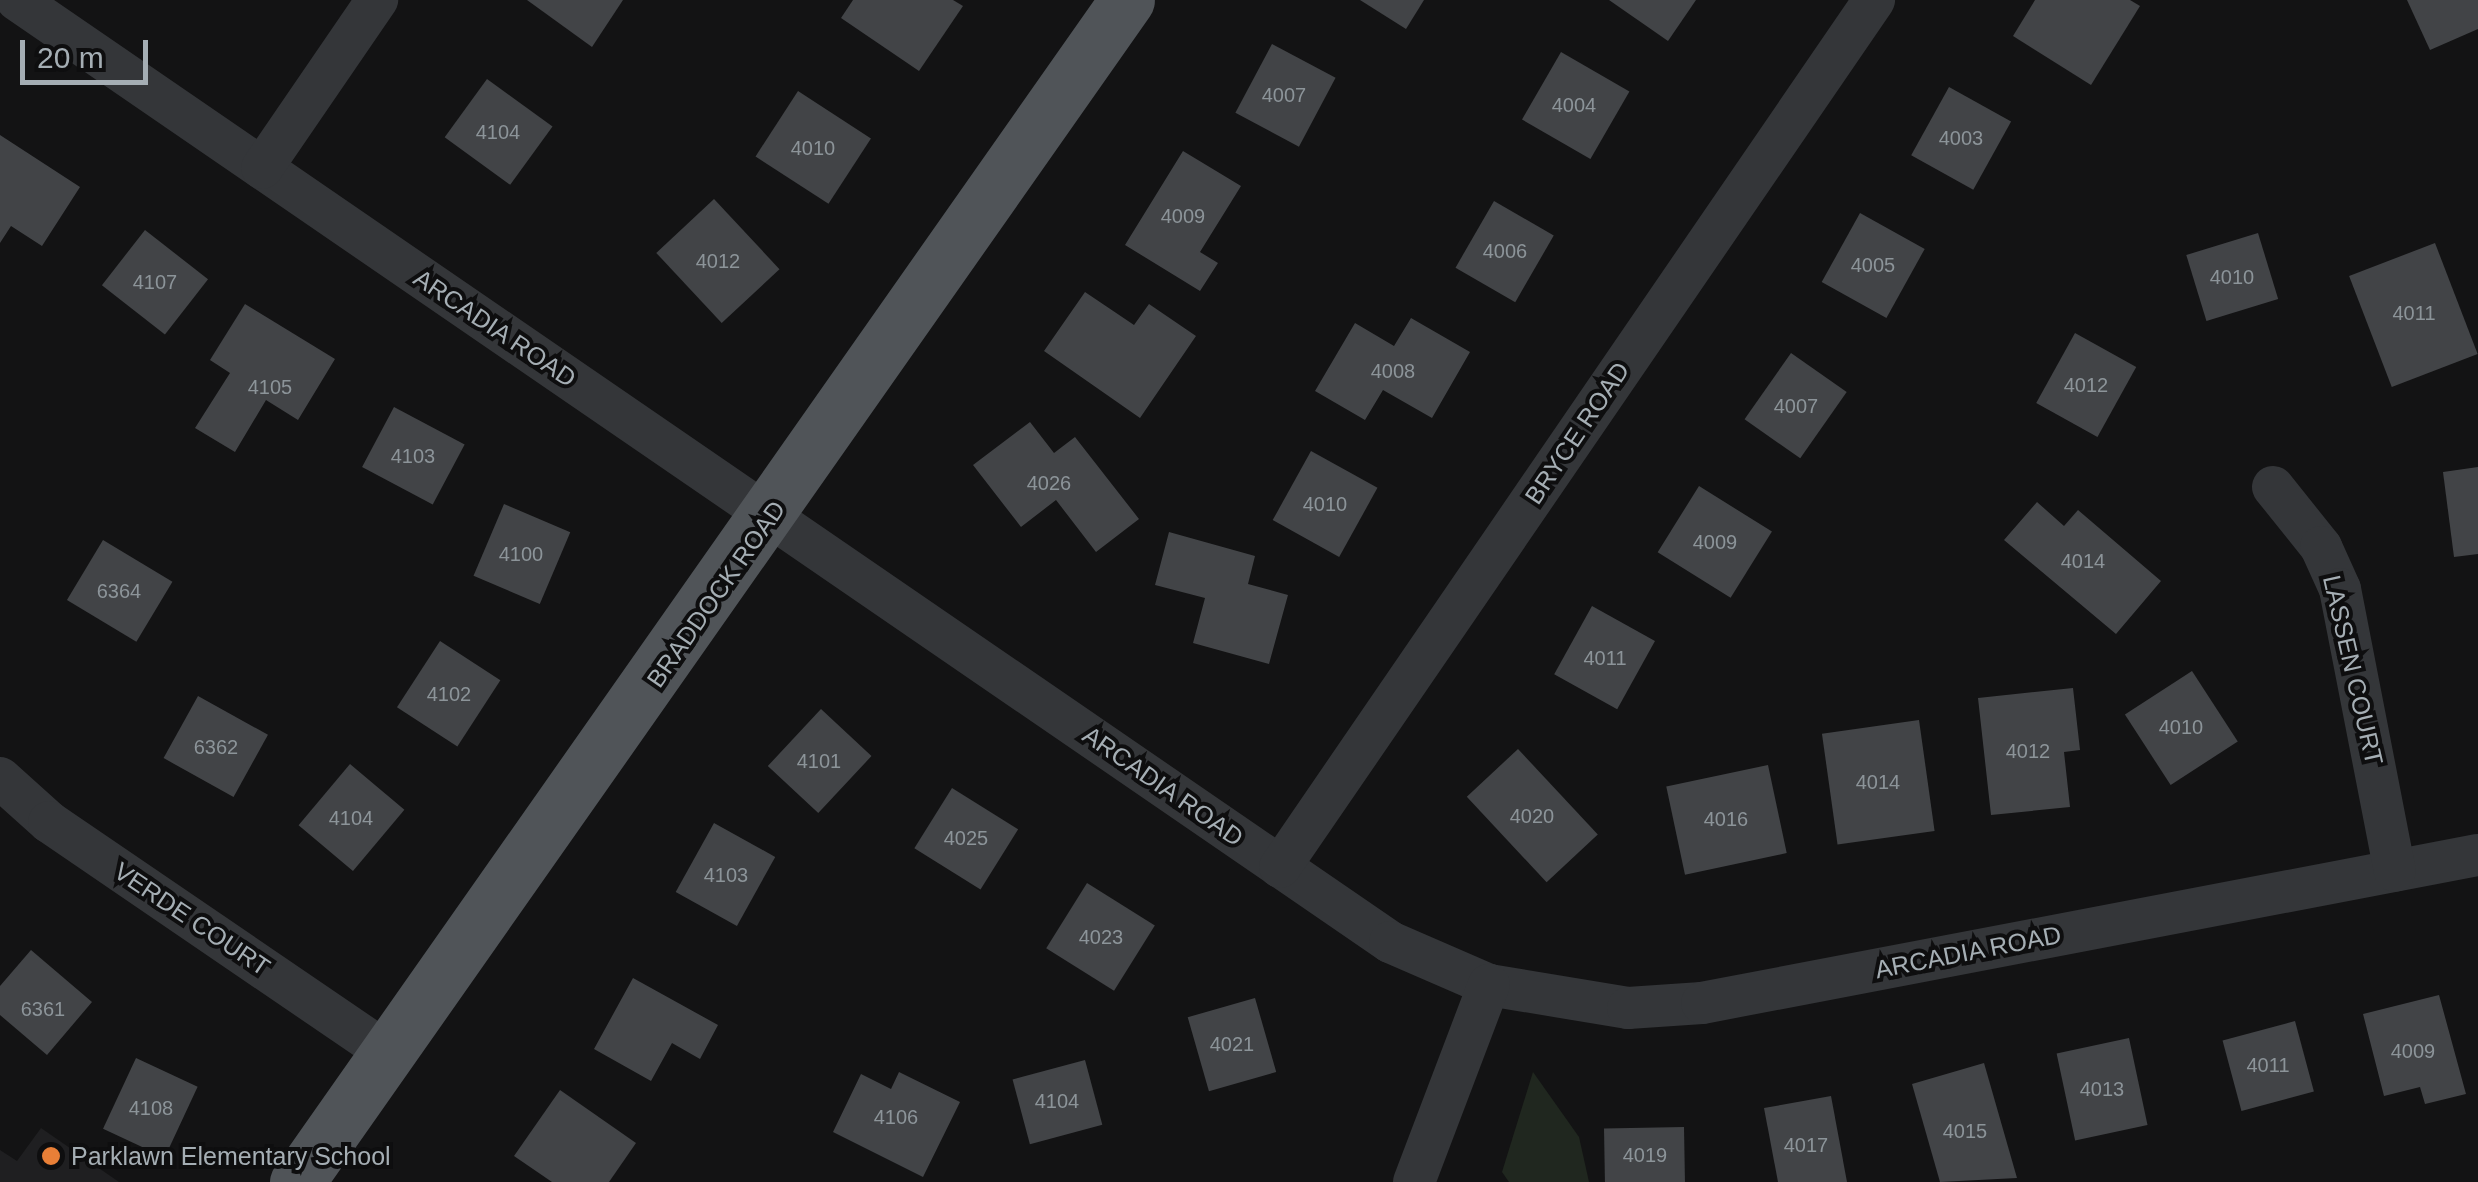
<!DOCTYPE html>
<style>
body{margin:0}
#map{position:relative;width:2478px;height:1182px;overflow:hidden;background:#131314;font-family:Arial,sans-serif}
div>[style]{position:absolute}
.built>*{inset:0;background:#1f1f21}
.green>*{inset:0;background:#20271f}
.building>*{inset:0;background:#424447;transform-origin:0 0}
.street>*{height:42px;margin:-21px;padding:0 21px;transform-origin:21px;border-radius:21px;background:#343639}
.primary>*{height:55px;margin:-27.5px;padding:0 27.5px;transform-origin:27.5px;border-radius:27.5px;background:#505458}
.dots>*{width:28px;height:28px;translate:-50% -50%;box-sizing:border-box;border:5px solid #0e0e0f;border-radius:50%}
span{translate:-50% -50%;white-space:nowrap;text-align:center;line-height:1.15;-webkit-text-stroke:8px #0e0e0f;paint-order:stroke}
.number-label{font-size:20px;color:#8c9499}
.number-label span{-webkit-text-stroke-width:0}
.street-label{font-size:25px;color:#a5aeb4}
.poi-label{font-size:25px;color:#a5aeb4}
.left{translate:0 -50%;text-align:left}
.scale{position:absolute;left:20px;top:40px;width:128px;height:45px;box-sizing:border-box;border:5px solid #a5aeb4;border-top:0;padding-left:12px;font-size:30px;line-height:35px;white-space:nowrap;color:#a5aeb4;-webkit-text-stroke:8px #0e0e0f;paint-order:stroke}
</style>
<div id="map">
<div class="built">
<i style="clip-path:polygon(41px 1128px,119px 1182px,0 1182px,0 1150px,17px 1161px)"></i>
</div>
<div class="green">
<i style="clip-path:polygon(1533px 1072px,1579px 1137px,1589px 1182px,1509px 1182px,1502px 1172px)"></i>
</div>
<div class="building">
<i style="clip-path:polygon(527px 0,623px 0,592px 47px)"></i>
<i style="clip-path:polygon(853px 0,953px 0,963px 6px,919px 71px,841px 18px)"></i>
<i style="clip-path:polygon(1360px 0,1424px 0,1406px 29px)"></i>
<i style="clip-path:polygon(1609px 0,1696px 0,1668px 41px)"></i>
<i style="clip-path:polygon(2035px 0,2130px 0,2140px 6px,2091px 85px,2013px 36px)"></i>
<i style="clip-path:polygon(2407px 0,2478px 0,2478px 29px,2430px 50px)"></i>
<i style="left:1272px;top:44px;width:72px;height:78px;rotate:28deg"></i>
<i style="left:1561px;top:52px;width:79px;height:78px;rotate:30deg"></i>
<i style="left:487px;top:79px;width:81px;height:72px;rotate:36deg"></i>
<i style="left:1949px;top:87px;width:71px;height:78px;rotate:29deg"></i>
<i style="left:798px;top:91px;width:87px;height:78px;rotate:33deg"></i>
<i style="clip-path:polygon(0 135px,80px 187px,42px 246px,11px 226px,0 243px)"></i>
<i style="clip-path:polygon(1183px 151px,1241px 186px,1200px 252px,1218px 263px,1200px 291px,1125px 245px)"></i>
<i style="left:714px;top:199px;width:96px;height:79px;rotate:47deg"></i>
<i style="left:1494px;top:201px;width:69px;height:77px;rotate:30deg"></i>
<i style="left:1860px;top:213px;width:74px;height:79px;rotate:29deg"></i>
<i style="left:145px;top:230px;width:80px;height:70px;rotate:38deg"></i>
<i style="left:2258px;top:233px;width:69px;height:75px;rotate:73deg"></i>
<i style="left:2435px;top:243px;width:119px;height:92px;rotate:69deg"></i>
<i style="clip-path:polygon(1085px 292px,1134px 325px,1149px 304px,1196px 336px,1140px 418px,1044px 351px)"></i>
<i style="clip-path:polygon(245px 304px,335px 359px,298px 420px,266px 400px,235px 452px,195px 428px,230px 373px,210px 360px)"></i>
<i style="clip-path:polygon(1411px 318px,1470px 352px,1432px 418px,1383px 390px,1365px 420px,1315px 391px,1355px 323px,1394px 346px)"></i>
<i style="left:2075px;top:333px;width:70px;height:80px;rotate:29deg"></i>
<i style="left:1791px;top:353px;width:68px;height:81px;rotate:35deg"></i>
<i style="left:394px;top:407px;width:80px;height:68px;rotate:28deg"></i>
<i style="clip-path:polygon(1030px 422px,1054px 453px,1075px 437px,1139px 519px,1096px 552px,1056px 500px,1021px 527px,973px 465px)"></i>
<i style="left:1311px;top:451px;width:76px;height:79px;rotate:29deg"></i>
<i style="clip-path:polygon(2478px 467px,2478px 554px,2454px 557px,2443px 472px)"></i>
<i style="left:1699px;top:486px;width:86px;height:78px;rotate:32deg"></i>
<i style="clip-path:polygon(2037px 502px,2064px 526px,2078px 510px,2161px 581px,2116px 634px,2004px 540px)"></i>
<i style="left:504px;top:504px;width:72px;height:78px;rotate:23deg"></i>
<i style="clip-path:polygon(1169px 532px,1255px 556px,1248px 584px,1288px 595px,1269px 664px,1193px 643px,1205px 598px,1155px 585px)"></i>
<i style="left:103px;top:540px;width:81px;height:70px;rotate:31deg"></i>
<i style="left:1592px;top:606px;width:72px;height:78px;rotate:29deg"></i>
<i style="left:440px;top:641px;width:72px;height:79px;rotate:33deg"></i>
<i style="left:2192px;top:671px;width:84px;height:80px;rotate:57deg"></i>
<i style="clip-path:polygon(2073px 688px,2080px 750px,2064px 752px,2070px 807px,1991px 815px,1978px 698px)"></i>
<i style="left:198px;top:696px;width:80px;height:71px;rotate:29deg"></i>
<i style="left:821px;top:709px;width:69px;height:78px;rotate:43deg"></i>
<i style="left:1919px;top:720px;width:112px;height:98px;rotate:82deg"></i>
<i style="left:1518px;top:749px;width:117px;height:70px;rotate:47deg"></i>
<i style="left:350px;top:764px;width:71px;height:80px;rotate:40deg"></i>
<i style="left:1768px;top:765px;width:90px;height:104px;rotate:78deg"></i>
<i style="left:952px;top:788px;width:78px;height:71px;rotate:32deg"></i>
<i style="left:714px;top:823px;width:70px;height:79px;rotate:29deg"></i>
<i style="left:1087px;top:883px;width:80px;height:77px;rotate:32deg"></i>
<i style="clip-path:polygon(31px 950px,92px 1002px,47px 1055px,0 1015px,0 986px)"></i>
<i style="clip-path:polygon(633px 978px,718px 1025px,700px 1059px,672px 1043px,651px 1081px,594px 1049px)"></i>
<i style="clip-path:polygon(2439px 995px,2466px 1094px,2425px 1104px,2420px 1087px,2384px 1096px,2363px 1014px)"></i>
<i style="left:1255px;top:998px;width:77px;height:70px;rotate:74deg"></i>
<i style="left:2295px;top:1021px;width:73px;height:75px;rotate:75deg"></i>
<i style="left:2129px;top:1038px;width:89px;height:74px;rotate:78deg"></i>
<i style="left:136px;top:1058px;width:68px;height:78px;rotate:25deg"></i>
<i style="left:1085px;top:1060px;width:67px;height:75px;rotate:75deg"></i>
<i style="clip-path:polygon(1984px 1063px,2017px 1178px,1940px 1182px,1912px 1084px)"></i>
<i style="clip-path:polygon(899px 1072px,960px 1102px,923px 1177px,833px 1132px,861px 1074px,891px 1089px)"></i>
<i style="clip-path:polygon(560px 1090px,636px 1143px,609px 1182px,552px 1182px,514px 1156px)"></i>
<i style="clip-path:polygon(1831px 1096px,1847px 1182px,1778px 1182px,1764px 1108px)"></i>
<i style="left:1684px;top:1127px;width:55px;height:80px;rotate:89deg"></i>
</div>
<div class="street">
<i style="left:17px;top:0;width:1665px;rotate:34.45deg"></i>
<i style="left:1390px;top:942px;width:108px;rotate:23.5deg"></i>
<i style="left:1489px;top:985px;width:141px;rotate:9.4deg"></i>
<i style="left:1628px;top:1008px;width:74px;rotate:-3.9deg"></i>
<i style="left:1702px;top:1003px;width:790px;rotate:-10.8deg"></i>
<i style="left:262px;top:168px;width:204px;rotate:-55.6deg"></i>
<i style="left:2273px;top:487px;width:77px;rotate:51.3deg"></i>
<i style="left:2321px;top:547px;width:46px;rotate:65.7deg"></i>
<i style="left:2340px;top:589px;width:287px;rotate:79deg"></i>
<i style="left:0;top:778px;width:66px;rotate:41.9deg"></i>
<i style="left:49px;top:822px;width:412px;rotate:34.3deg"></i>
<i style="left:1280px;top:867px;width:1051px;rotate:-55.58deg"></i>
<i style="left:1414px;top:1182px;width:211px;rotate:-69.2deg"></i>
</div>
<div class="primary">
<i style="left:297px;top:1182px;width:1444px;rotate:-54.92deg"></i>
</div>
<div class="dots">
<i style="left:51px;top:1156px;background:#e87f37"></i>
</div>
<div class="number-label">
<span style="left:1284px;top:95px">4007</span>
<span style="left:1574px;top:105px">4004</span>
<span style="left:498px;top:132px">4104</span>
<span style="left:1961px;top:138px">4003</span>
<span style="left:813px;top:148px">4010</span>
<span style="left:1183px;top:216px">4009</span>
<span style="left:1505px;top:251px">4006</span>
<span style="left:718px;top:261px">4012</span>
<span style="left:1873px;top:265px">4005</span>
<span style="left:2232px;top:277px">4010</span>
<span style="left:155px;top:282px">4107</span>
<span style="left:2414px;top:313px">4011</span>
<span style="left:1393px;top:371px">4008</span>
<span style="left:2086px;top:385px">4012</span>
<span style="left:270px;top:387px">4105</span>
<span style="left:1796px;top:406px">4007</span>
<span style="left:413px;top:456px">4103</span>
<span style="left:1049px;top:483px">4026</span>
<span style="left:1325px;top:504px">4010</span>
<span style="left:1715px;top:542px">4009</span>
<span style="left:521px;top:554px">4100</span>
<span style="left:2083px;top:561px">4014</span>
<span style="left:119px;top:591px">6364</span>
<span style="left:1605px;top:658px">4011</span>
<span style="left:449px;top:694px">4102</span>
<span style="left:2181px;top:727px">4010</span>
<span style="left:216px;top:747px">6362</span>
<span style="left:2028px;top:751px">4012</span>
<span style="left:819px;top:761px">4101</span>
<span style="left:1878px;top:782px">4014</span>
<span style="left:1532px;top:816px">4020</span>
<span style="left:351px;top:818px">4104</span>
<span style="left:1726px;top:819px">4016</span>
<span style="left:966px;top:838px">4025</span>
<span style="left:726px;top:875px">4103</span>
<span style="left:1101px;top:937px">4023</span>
<span style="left:43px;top:1009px">6361</span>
<span style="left:1232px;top:1044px">4021</span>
<span style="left:2413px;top:1051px">4009</span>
<span style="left:2268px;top:1065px">4011</span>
<span style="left:2102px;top:1089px">4013</span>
<span style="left:1057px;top:1101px">4104</span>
<span style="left:151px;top:1108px">4108</span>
<span style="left:896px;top:1117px">4106</span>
<span style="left:1965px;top:1131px">4015</span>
<span style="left:1806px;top:1145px">4017</span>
<span style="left:1645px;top:1155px">4019</span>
</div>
<div class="street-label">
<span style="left:495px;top:328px;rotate:34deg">ARCADIA ROAD</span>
<span style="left:1577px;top:433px;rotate:-56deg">BRYCE ROAD</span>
<span style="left:716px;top:594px;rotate:-55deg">BRADDOCK ROAD</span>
<span style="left:2353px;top:670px;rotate:77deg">LASSEN COURT</span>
<span style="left:1163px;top:786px;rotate:35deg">ARCADIA ROAD</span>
<span style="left:192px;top:919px;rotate:34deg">VERDE COURT</span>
<span style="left:1968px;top:952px;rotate:-11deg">ARCADIA ROAD</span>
</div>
<div class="poi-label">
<span class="left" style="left:71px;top:1156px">Parklawn Elementary School</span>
</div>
<div class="scale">20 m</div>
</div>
